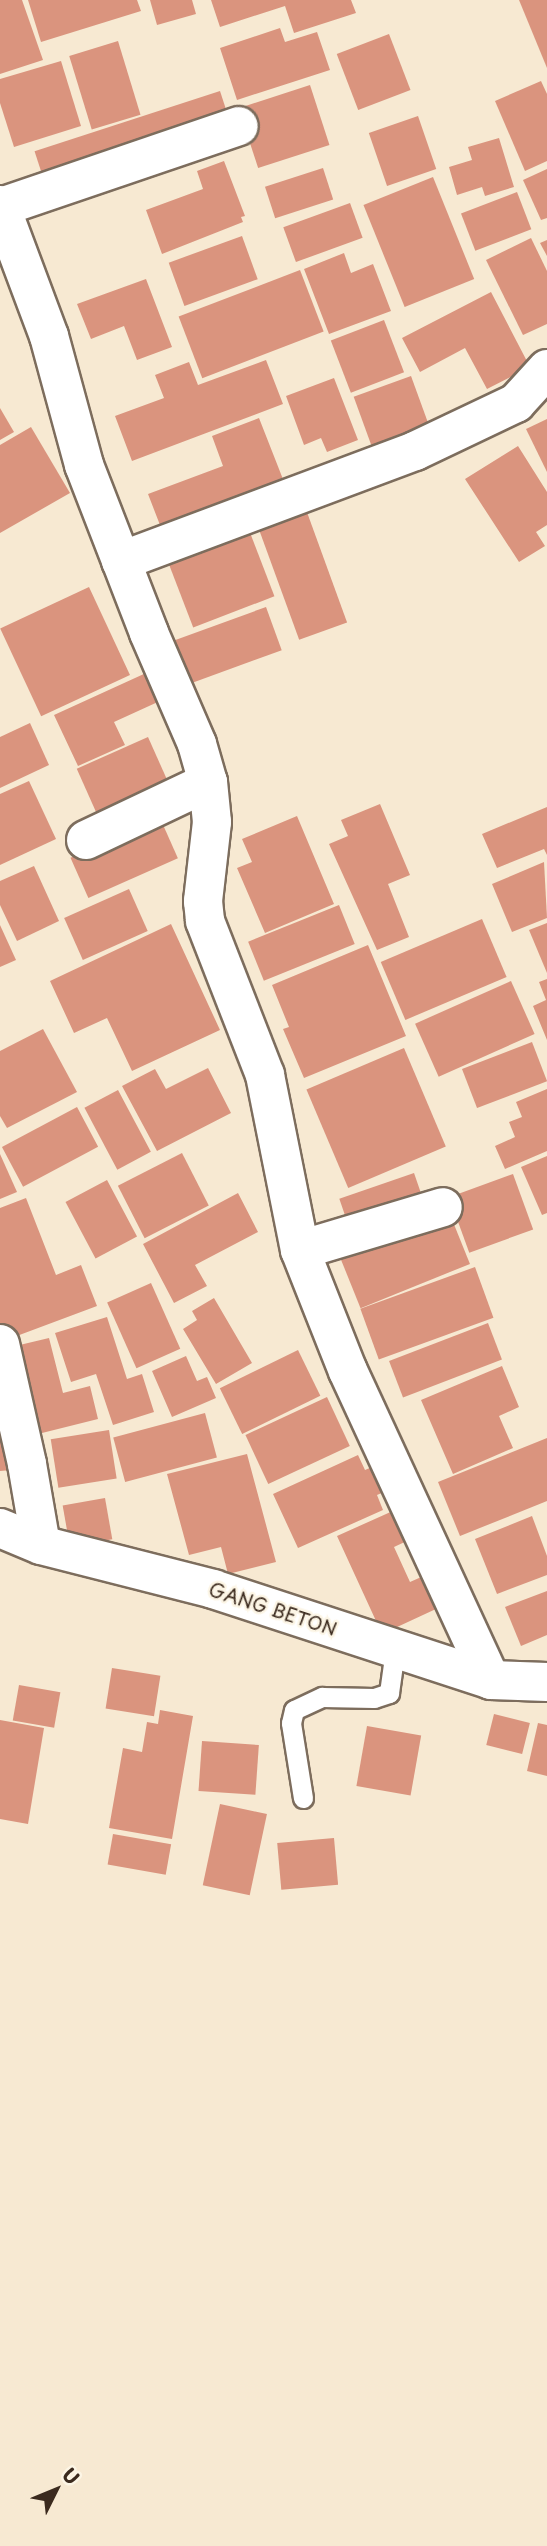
<!DOCTYPE html>
<style>
body{margin:0}
#map{position:relative;width:547px;height:2546px;overflow:hidden;background:#f7e9d2;font-family:"Playpen Sans",sans-serif}
div>[style]{position:absolute}
.building>*{inset:0;background:#da947e;transform-origin:0 0}
.roads{filter:drop-shadow(2px 0 #7d6d5d) drop-shadow(-2px 0 #7d6d5d) drop-shadow(0 2px #7d6d5d) drop-shadow(0 -2px #7d6d5d)}
.service>*{height:19px;margin:-9.5px;padding:0 9.5px;transform-origin:9.5px;border-radius:9.5px;background:#fff}
.minor>*{height:38px;margin:-19px;padding:0 19px;transform-origin:19px;border-radius:19px;background:#fff}
span{translate:-50% -50%;white-space:nowrap;text-align:center;line-height:1.15;-webkit-text-stroke:5px #fcf5e5;paint-order:stroke}
.street-label{font-size:19px;color:#3b2a1e}
.north{position:absolute;left:21px;top:2455px;width:70px;height:70px;-webkit-text-stroke:5px #fcf5e5;paint-order:stroke;rotate:47deg;font-size:19px;font-weight:700;line-height:28px;text-align:center;color:#3b2a1e}
.north::after{content:'';display:block;margin:auto;width:24px;height:32px;background:#3b2a1e;clip-path:polygon(50% 0,100% 100%,50% 72%,0 100%)}
</style>
<div id="map">
<div class="building">
<i style="clip-path:polygon(0 0,22px 0,43px 60px,0 74px)"></i>
<i style="clip-path:polygon(28px 0,137px 0,141px 11px,41px 42px)"></i>
<i style="clip-path:polygon(150px 0,192px 0,196px 14px,157px 25px)"></i>
<i style="clip-path:polygon(211px 0,351px 0,356px 13px,294px 33px,285px 6px,220px 27px)"></i>
<i style="clip-path:polygon(519px 0,547px 0,547px 68px)"></i>
<i style="clip-path:polygon(280px 28px,285px 42px,317px 32px,330px 70px,237px 100px,220px 48px)"></i>
<i style="left:389px;top:34px;width:60px;height:56px;rotate:69deg"></i>
<i style="left:118px;top:41px;width:77px;height:51px;rotate:73deg"></i>
<i style="clip-path:polygon(61px 61px,81px 126px,14px 147px,0 103px,0 79px)"></i>
<i style="clip-path:polygon(541px 81px,547px 94px,547px 161px,525px 171px,495px 101px)"></i>
<i style="left:310px;top:85px;width:63px;height:75px;rotate:72deg"></i>
<i style="left:220px;top:91px;width:35px;height:195px;rotate:72deg"></i>
<i style="left:418px;top:116px;width:56px;height:52px;rotate:71deg"></i>
<i style="clip-path:polygon(499px 138px,514px 187px,485px 196px,482px 187px,457px 195px,449px 167px,472px 160px,468px 147px)"></i>
<i style="clip-path:polygon(224px 161px,245px 216px,241px 217px,243px 222px,162px 254px,146px 210px,203px 189px,197px 171px)"></i>
<i style="left:323px;top:168px;width:33px;height:61px;rotate:72deg"></i>
<i style="clip-path:polygon(547px 169px,547px 218px,541px 220px,523px 180px)"></i>
<i style="left:433px;top:177px;width:110px;height:75px;rotate:68deg"></i>
<i style="left:517px;top:192px;width:40px;height:60px;rotate:69deg"></i>
<i style="left:350px;top:203px;width:37px;height:71px;rotate:70deg"></i>
<i style="left:242px;top:236px;width:46px;height:78px;rotate:70deg"></i>
<i style="clip-path:polygon(531px 238px,547px 271px,547px 324px,523px 335px,486px 260px)"></i>
<i style="clip-path:polygon(547px 240px,547px 256px,540px 243px)"></i>
<i style="clip-path:polygon(344px 253px,351px 273px,373px 264px,391px 311px,329px 334px,304px 269px)"></i>
<i style="left:300px;top:270px;width:66px;height:130px;rotate:69deg"></i>
<i style="clip-path:polygon(146px 279px,172px 347px,137px 360px,124px 326px,91px 339px,77px 304px)"></i>
<i style="clip-path:polygon(491px 292px,530px 367px,487px 389px,465px 348px,420px 372px,402px 338px)"></i>
<i style="left:384px;top:320px;width:56px;height:57px;rotate:69deg"></i>
<i style="clip-path:polygon(266px 360px,283px 404px,132px 461px,115px 416px,164px 398px,155px 375px,189px 362px,198px 385px)"></i>
<i style="left:411px;top:376px;width:58px;height:61px;rotate:70deg"></i>
<i style="clip-path:polygon(334px 378px,358px 440px,327px 452px,321px 438px,304px 445px,286px 396px)"></i>
<i style="clip-path:polygon(0 408px,14px 432px,0 440px)"></i>
<i style="clip-path:polygon(259px 418px,288px 492px,165px 538px,148px 494px,223px 466px,212px 436px)"></i>
<i style="clip-path:polygon(547px 419px,547px 472px,526px 429px)"></i>
<i style="clip-path:polygon(31px 427px,70px 493px,0 533px,0 445px)"></i>
<i style="clip-path:polygon(518px 446px,547px 492px,547px 525px,536px 532px,545px 546px,519px 562px,465px 479px)"></i>
<i style="left:304px;top:504px;width:126px;height:51px;rotate:70deg"></i>
<i style="left:249px;top:530px;width:71px;height:87px;rotate:69deg"></i>
<i style="left:89px;top:587px;width:97px;height:98px;rotate:65deg"></i>
<i style="left:266px;top:607px;width:46px;height:103px;rotate:70deg"></i>
<i style="clip-path:polygon(146px 673px,160px 701px,114px 722px,125px 745px,78px 766px,54px 715px)"></i>
<i style="clip-path:polygon(30px 723px,49px 765px,0 788px,0 737px)"></i>
<i style="left:148px;top:737px;width:48px;height:78px;rotate:66deg"></i>
<i style="clip-path:polygon(29px 781px,56px 839px,0 865px,0 794px)"></i>
<i style="clip-path:polygon(380px 804px,410px 875px,388px 884px,409px 937px,377px 950px,329px 844px,348px 836px,341px 820px)"></i>
<i style="clip-path:polygon(547px 807px,547px 855px,544px 849px,497px 868px,482px 834px)"></i>
<i style="clip-path:polygon(297px 816px,334px 904px,265px 933px,237px 868px,252px 862px,242px 839px)"></i>
<i style="left:160px;top:818px;width:44px;height:98px;rotate:66deg"></i>
<i style="clip-path:polygon(544px 862px,547px 918px,512px 932px,492px 884px)"></i>
<i style="clip-path:polygon(34px 866px,59px 921px,17px 941px,0 905px,0 881px)"></i>
<i style="left:129px;top:889px;width:46px;height:71px;rotate:66deg"></i>
<i style="left:339px;top:905px;width:42px;height:98px;rotate:68deg"></i>
<i style="left:482px;top:919px;width:63px;height:110px;rotate:67deg"></i>
<i style="clip-path:polygon(547px 923px,547px 973px,529px 930px)"></i>
<i style="clip-path:polygon(171px 924px,220px 1030px,132px 1071px,107px 1018px,74px 1033px,50px 981px)"></i>
<i style="clip-path:polygon(0 925px,16px 960px,0 967px)"></i>
<i style="clip-path:polygon(368px 945px,406px 1036px,304px 1078px,283px 1029px,289px 1027px,272px 985px)"></i>
<i style="clip-path:polygon(547px 979px,547px 1040px,533px 1006px,546px 1000px,539px 982px)"></i>
<i style="left:511px;top:981px;width:58px;height:105px;rotate:66deg"></i>
<i style="clip-path:polygon(43px 1029px,77px 1092px,7px 1128px,0 1116px,0 1051px)"></i>
<i style="left:532px;top:1042px;width:42px;height:75px;rotate:69deg"></i>
<i style="left:404px;top:1048px;width:107px;height:106px;rotate:67deg"></i>
<i style="clip-path:polygon(208px 1068px,231px 1113px,157px 1151px,122px 1086px,155px 1069px,166px 1089px)"></i>
<i style="clip-path:polygon(547px 1089px,547px 1151px,505px 1169px,495px 1146px,515px 1137px,509px 1122px,522px 1117px,516px 1102px)"></i>
<i style="left:118px;top:1090px;width:70px;height:38px;rotate:62deg"></i>
<i style="left:77px;top:1107px;width:45px;height:85px;rotate:62deg"></i>
<i style="left:182px;top:1153px;width:59px;height:72px;rotate:63deg"></i>
<i style="clip-path:polygon(0 1154px,17px 1192px,0 1199px)"></i>
<i style="clip-path:polygon(547px 1156px,547px 1213px,542px 1215px,521px 1167px)"></i>
<i style="left:414px;top:1173px;width:36px;height:79px;rotate:71deg"></i>
<i style="left:513px;top:1174px;width:59px;height:68px;rotate:70deg"></i>
<i style="left:107px;top:1180px;width:64px;height:47px;rotate:62deg"></i>
<i style="clip-path:polygon(238px 1193px,258px 1232px,195px 1265px,207px 1286px,174px 1303px,143px 1244px)"></i>
<i style="clip-path:polygon(26px 1198px,56px 1275px,81px 1265px,97px 1306px,6px 1340px,0 1325px,0 1208px)"></i>
<i style="left:449px;top:1212px;width:56px;height:118px;rotate:68deg"></i>
<i style="left:475px;top:1267px;width:54px;height:122px;rotate:70deg"></i>
<i style="left:151px;top:1283px;width:72px;height:48px;rotate:66deg"></i>
<i style="clip-path:polygon(214px 1298px,252px 1363px,216px 1384px,183px 1329px,197px 1320px,192px 1311px)"></i>
<i style="clip-path:polygon(107px 1317px,127px 1379px,142px 1374px,154px 1412px,113px 1425px,96px 1374px,71px 1382px,55px 1333px)"></i>
<i style="left:488px;top:1323px;width:39px;height:106px;rotate:69deg"></i>
<i style="clip-path:polygon(49px 1338px,63px 1393px,90px 1386px,98px 1419px,30px 1436px,7px 1348px)"></i>
<i style="left:298px;top:1350px;width:51px;height:87px;rotate:64deg"></i>
<i style="clip-path:polygon(186px 1356px,197px 1381px,207px 1377px,216px 1398px,172px 1417px,152px 1371px)"></i>
<i style="clip-path:polygon(502px 1366px,519px 1407px,499px 1416px,513px 1448px,453px 1474px,421px 1400px)"></i>
<i style="left:327px;top:1397px;width:54px;height:90px;rotate:65deg"></i>
<i style="clip-path:polygon(0 1401px,12px 1470px,0 1471px)"></i>
<i style="left:205px;top:1413px;width:46px;height:95px;rotate:75deg"></i>
<i style="left:109px;top:1430px;width:49px;height:59px;rotate:81deg"></i>
<i style="clip-path:polygon(547px 1438px,547px 1501px,460px 1536px,438px 1482px)"></i>
<i style="clip-path:polygon(247px 1454px,276px 1562px,228px 1574px,221px 1547px,189px 1555px,167px 1474px)"></i>
<i style="clip-path:polygon(358px 1455px,365px 1470px,379px 1464px,391px 1489px,377px 1495px,383px 1510px,298px 1548px,273px 1494px)"></i>
<i style="left:105px;top:1498px;width:42px;height:43px;rotate:80deg"></i>
<i style="clip-path:polygon(395px 1510px,409px 1540px,394px 1547px,410px 1582px,437px 1570px,451px 1602px,382px 1634px,337px 1536px)"></i>
<i style="clip-path:polygon(532px 1516px,547px 1556px,547px 1575px,497px 1594px,475px 1539px)"></i>
<i style="clip-path:polygon(547px 1591px,547px 1635px,521px 1646px,505px 1607px)"></i>
<i style="left:112px;top:1668px;width:49px;height:41px;rotate:9deg"></i>
<i style="left:19px;top:1685px;width:42px;height:36px;rotate:10deg"></i>
<i style="clip-path:polygon(160px 1710px,193px 1716px,172px 1839px,109px 1828px,123px 1748px,142px 1752px,147px 1722px,158px 1724px)"></i>
<i style="left:494px;top:1714px;width:37px;height:32px;rotate:14deg"></i>
<i style="clip-path:polygon(0 1720px,44px 1728px,28px 1824px,0 1819px)"></i>
<i style="clip-path:polygon(538px 1723px,547px 1725px,547px 1776px,527px 1771px)"></i>
<i style="left:367px;top:1726px;width:55px;height:61px;rotate:10deg"></i>
<i style="left:202px;top:1741px;width:57px;height:50px;rotate:4deg"></i>
<i style="left:220px;top:1804px;width:48px;height:83px;rotate:12deg"></i>
<i style="left:113px;top:1834px;width:59px;height:31px;rotate:10deg"></i>
<i style="left:334px;top:1838px;width:47px;height:57px;rotate:85deg"></i>
</div>
<div class="roads">
<div class="service">
<i style="left:303px;top:1798px;width:76px;rotate:-99.1deg"></i>
<i style="left:291px;top:1723px;width:13px;rotate:-77deg"></i>
<i style="left:294px;top:1710px;width:31px;rotate:-25deg"></i>
<i style="left:322px;top:1697px;width:52px;rotate:1.1deg"></i>
<i style="left:374px;top:1698px;width:16px;rotate:-18deg"></i>
<i style="left:389px;top:1693px;width:43px;rotate:-82.1deg"></i>
</div>
<div class="minor">
<i style="left:0;top:205px;width:140px;rotate:69.5deg"></i>
<i style="left:49px;top:336px;width:134px;rotate:74.8deg"></i>
<i style="left:84px;top:465px;width:180px;rotate:68.8deg"></i>
<i style="left:149px;top:633px;width:121px;rotate:66.6deg"></i>
<i style="left:197px;top:744px;width:40px;rotate:74deg"></i>
<i style="left:208px;top:782px;width:40px;rotate:84.3deg"></i>
<i style="left:212px;top:822px;width:80px;rotate:96.5deg"></i>
<i style="left:203px;top:901px;width:20px;rotate:84deg"></i>
<i style="left:205px;top:921px;width:165px;rotate:68.7deg"></i>
<i style="left:265px;top:1075px;width:178px;rotate:78.7deg"></i>
<i style="left:300px;top:1250px;width:130px;rotate:68.4deg"></i>
<i style="left:348px;top:1371px;width:340px;rotate:65.2deg"></i>
<i style="left:1px;top:207px;width:251px;rotate:-18.8deg"></i>
<i style="left:121px;top:561px;width:314px;rotate:-20.5deg"></i>
<i style="left:415px;top:451px;width:112px;rotate:-25.4deg"></i>
<i style="left:516px;top:403px;width:46px;rotate:-47.6deg"></i>
<i style="left:86px;top:840px;width:135px;rotate:-25.4deg"></i>
<i style="left:300px;top:1250px;width:149px;rotate:-16.7deg"></i>
<i style="left:0;top:1344px;width:123px;rotate:77.3deg"></i>
<i style="left:27px;top:1464px;width:82px;rotate:80.2deg"></i>
<i style="left:0;top:1528px;width:44px;rotate:22.5deg"></i>
<i style="left:41px;top:1545px;width:178px;rotate:14.3deg"></i>
<i style="left:213px;top:1589px;width:293px;rotate:18.1deg"></i>
<i style="left:491px;top:1680px;width:56px;rotate:2deg"></i>
</div>
</div>
<div class="street-label">
<span style="left:273px;top:1609px;rotate:18deg">GANG BETON</span>
</div>
<div class="north">U</div>
</div>
